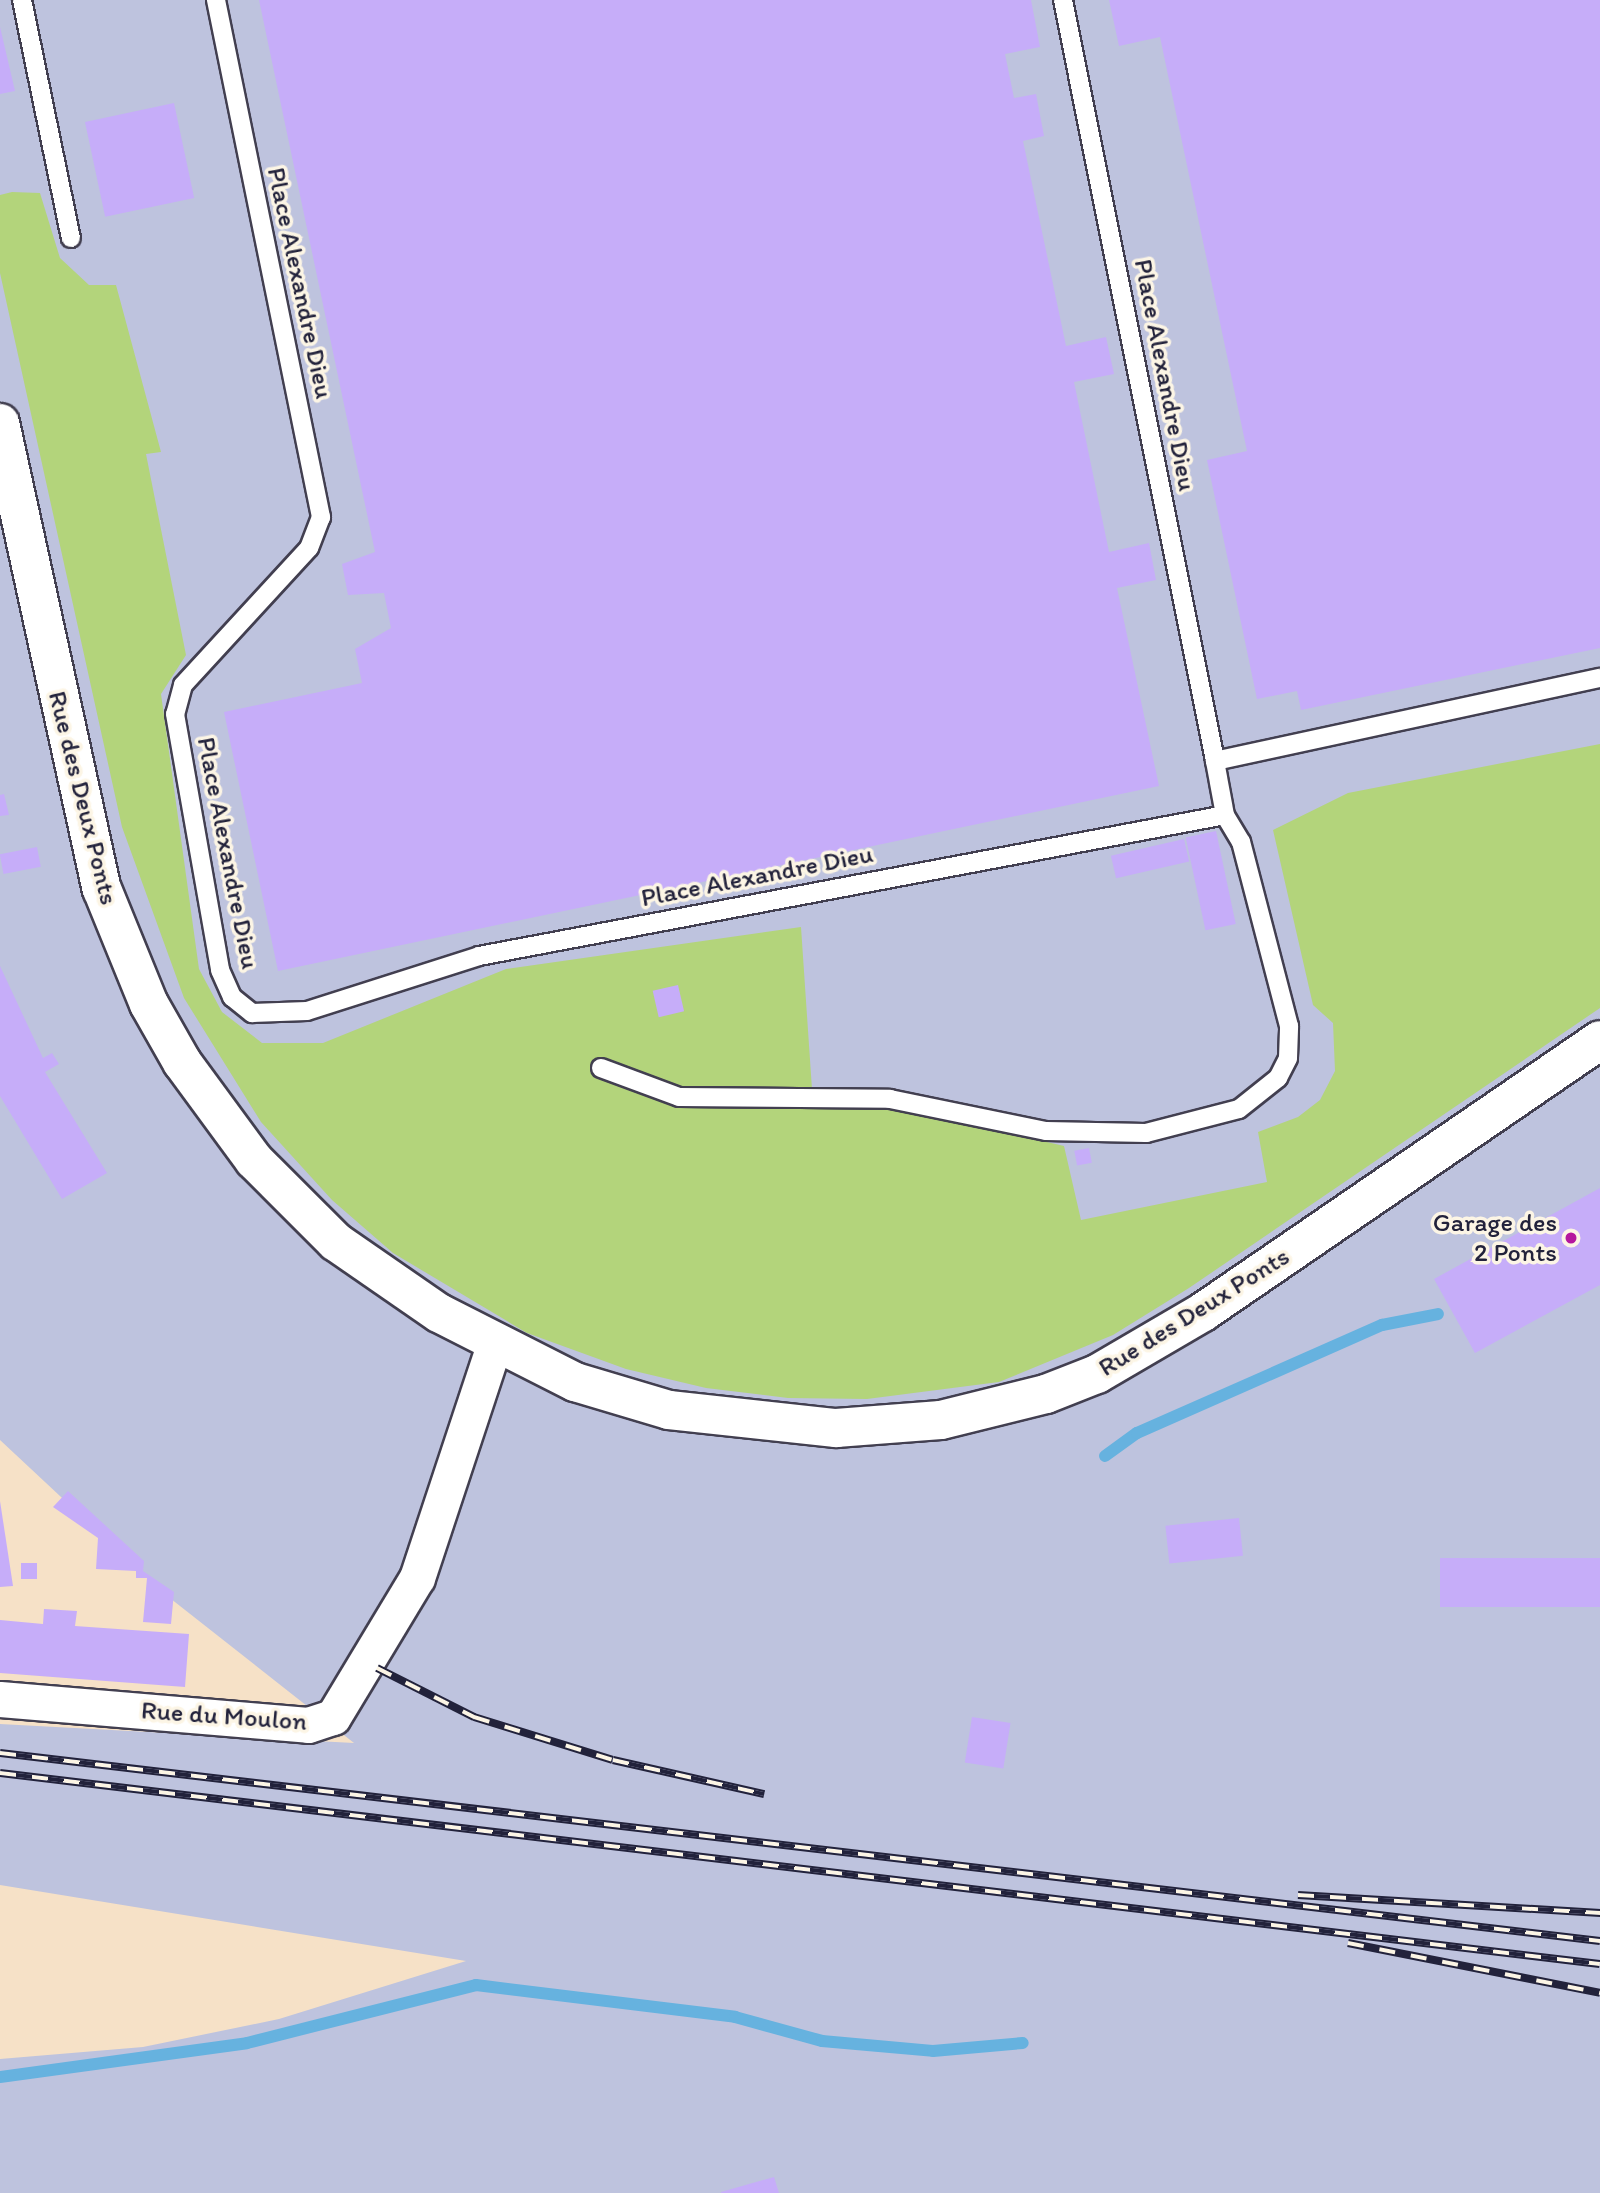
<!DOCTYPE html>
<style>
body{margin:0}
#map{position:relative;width:1600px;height:2193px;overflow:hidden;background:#f6e1c7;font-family:Itim,sans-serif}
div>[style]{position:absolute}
.industrial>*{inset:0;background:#bec3de}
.green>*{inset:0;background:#b3d47b}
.stream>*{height:12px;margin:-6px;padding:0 6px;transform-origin:6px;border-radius:6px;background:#66b2df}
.building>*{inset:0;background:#c6adf9;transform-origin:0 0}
.roads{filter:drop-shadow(2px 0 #423f50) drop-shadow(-2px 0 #423f50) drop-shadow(0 2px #423f50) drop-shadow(0 -2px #423f50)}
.service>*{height:18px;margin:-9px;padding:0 9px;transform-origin:9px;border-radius:9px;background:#fff}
.minor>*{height:35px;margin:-17.5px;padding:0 17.5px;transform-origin:17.5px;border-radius:17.5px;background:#fff}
.primary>*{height:38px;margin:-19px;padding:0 19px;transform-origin:19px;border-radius:19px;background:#fff}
.rail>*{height:8px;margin-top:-4px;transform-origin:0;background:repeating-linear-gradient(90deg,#fcf5e5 0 16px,#22223b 0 32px);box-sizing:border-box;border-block:2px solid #22223b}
.dots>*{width:19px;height:19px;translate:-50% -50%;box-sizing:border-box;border:4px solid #fcf5e5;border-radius:50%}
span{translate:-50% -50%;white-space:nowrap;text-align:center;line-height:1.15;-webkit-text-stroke:7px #fcf5e5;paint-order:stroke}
.street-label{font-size:26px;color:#22223b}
.poi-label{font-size:26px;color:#22223b}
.right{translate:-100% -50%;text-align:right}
</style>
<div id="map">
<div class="industrial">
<i style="clip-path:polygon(0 0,1600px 0,1600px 2193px,0 2193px,0 2059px,143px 2047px,279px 2019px,466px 1961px,0 1885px,0 1724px,354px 1743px,166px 1595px,0 1440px)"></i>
</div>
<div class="green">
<i style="clip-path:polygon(12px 192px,40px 193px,60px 258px,89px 285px,116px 285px,161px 452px,146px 454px,186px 655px,161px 694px,199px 969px,222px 1012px,262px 1043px,323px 1043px,506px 969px,801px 927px,813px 1104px,913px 1111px,1064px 1146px,1081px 1220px,1267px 1182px,1258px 1132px,1298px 1117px,1320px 1100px,1335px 1071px,1333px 1023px,1313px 1005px,1273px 830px,1348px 793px,1600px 744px,1600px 1008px,1189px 1288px,1113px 1335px,999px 1382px,867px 1399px,788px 1398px,706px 1388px,626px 1369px,527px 1333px,393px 1253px,332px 1200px,261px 1122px,184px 998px,122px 827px,0 273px,0 195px)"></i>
</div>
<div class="stream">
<i style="left:1105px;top:1456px;width:39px;rotate:-36deg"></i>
<i style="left:1137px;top:1433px;width:268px;rotate:-23.8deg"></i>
<i style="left:1382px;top:1325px;width:57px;rotate:-11.1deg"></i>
<i style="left:0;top:2077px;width:249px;rotate:-7.8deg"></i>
<i style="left:247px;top:2043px;width:236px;rotate:-14.2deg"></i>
<i style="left:476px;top:1985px;width:261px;rotate:7deg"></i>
<i style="left:735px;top:2017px;width:90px;rotate:15.4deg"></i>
<i style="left:822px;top:2041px;width:111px;rotate:5.1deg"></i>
<i style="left:933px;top:2051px;width:90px;rotate:-5.1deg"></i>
</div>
<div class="building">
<i style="clip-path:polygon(259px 0,1031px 0,1040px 47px,1005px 54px,1014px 98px,1036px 94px,1044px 136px,1023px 141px,1066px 346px,1106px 337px,1114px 374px,1074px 382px,1109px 552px,1149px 543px,1156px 580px,1117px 588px,1159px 786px,278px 971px,224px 712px,362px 683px,355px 649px,391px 628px,384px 593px,348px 595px,342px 564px,375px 552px)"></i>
<i style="clip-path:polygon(1109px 0,1600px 0,1600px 648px,1301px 710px,1297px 691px,1257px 699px,1207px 460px,1247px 451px,1160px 37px,1119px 46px)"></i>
<i style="clip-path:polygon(0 27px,15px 91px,0 94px)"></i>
<i style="left:174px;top:103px;width:97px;height:91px;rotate:78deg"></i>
<i style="clip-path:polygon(4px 794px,9px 815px,0 816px,0 795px)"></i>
<i style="left:1216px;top:831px;width:95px;height:31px;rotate:78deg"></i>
<i style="left:1184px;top:839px;width:23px;height:75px;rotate:77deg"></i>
<i style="left:37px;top:847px;width:20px;height:38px;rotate:79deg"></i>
<i style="clip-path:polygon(0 966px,43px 1058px,52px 1053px,59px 1064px,45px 1072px,107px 1173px,62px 1199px,0 1096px)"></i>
<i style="left:678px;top:985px;width:27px;height:26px;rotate:77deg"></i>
<i style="left:1089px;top:1148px;width:15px;height:15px;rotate:79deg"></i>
<i style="clip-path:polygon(1600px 1188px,1600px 1285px,1475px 1353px,1434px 1279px)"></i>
<i style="clip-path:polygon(68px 1491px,144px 1561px,143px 1571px,174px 1592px,171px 1624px,143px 1622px,147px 1578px,136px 1578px,136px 1571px,96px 1569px,98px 1538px,53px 1507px)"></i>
<i style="clip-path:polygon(0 1501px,13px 1586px,0 1587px)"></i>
<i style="left:1239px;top:1518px;width:38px;height:74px;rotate:84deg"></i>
<i style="left:1600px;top:1558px;width:49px;height:160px;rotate:90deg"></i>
<i style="left:21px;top:1563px;width:16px;height:16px"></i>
<i style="clip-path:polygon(44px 1609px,77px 1611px,75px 1626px,189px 1634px,185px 1687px,0 1673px,0 1620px,43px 1624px)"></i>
<i style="left:972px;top:1717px;width:39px;height:46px;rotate:9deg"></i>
<i style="clip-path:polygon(774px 2177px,779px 2193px,721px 2193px,721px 2192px)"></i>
</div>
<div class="roads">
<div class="service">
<i style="left:22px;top:0;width:243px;rotate:78.4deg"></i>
<i style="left:216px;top:0;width:528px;rotate:78.52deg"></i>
<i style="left:321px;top:517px;width:33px;rotate:111deg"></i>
<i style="left:309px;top:548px;width:186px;rotate:132.6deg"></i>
<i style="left:183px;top:685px;width:30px;rotate:105deg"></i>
<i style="left:175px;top:714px;width:260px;rotate:80deg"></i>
<i style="left:220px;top:970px;width:30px;rotate:66deg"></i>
<i style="left:232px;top:997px;width:26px;rotate:39deg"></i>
<i style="left:252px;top:1013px;width:55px;rotate:-2.1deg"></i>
<i style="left:307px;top:1011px;width:181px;rotate:-17.7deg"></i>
<i style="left:479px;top:956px;width:759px;rotate:-10.7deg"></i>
<i style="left:1225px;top:815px;width:55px;rotate:-100.5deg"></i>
<i style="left:1063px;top:0;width:776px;rotate:78.7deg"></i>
<i style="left:1215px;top:761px;width:394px;rotate:-12.2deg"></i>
<i style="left:601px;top:1068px;width:83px;rotate:20.4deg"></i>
<i style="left:679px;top:1097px;width:211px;rotate:0.5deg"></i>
<i style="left:890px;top:1099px;width:159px;rotate:11.6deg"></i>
<i style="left:1046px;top:1131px;width:100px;rotate:1.1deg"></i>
<i style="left:1146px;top:1133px;width:96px;rotate:-14.5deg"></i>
<i style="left:1239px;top:1109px;width:50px;rotate:-38.5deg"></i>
<i style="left:1278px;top:1078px;width:22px;rotate:-63deg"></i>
<i style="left:1288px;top:1058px;width:32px;rotate:-88deg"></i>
<i style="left:1289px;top:1026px;width:190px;rotate:-104.6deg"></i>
<i style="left:1241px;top:842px;width:31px;rotate:-121deg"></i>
</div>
<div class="minor">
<i style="left:0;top:1699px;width:309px;rotate:4.8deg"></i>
<i style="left:308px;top:1725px;width:26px;rotate:-18deg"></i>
<i style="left:333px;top:1717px;width:162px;rotate:-58.9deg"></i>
<i style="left:417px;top:1578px;width:245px;rotate:-71.7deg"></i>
</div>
<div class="primary">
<i style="left:0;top:423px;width:477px;rotate:77.7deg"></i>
<i style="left:102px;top:889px;width:124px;rotate:67.8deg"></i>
<i style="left:149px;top:1004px;width:67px;rotate:60.4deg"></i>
<i style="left:182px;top:1062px;width:122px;rotate:53.7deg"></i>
<i style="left:254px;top:1160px;width:116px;rotate:45deg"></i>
<i style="left:336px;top:1242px;width:125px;rotate:34.6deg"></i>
<i style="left:439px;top:1313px;width:153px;rotate:26.9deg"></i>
<i style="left:575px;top:1382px;width:98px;rotate:16.6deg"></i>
<i style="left:669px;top:1410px;width:168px;rotate:6.2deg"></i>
<i style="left:836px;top:1428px;width:105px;rotate:-4.4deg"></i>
<i style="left:941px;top:1420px;width:108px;rotate:-13.9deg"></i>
<i style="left:1046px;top:1394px;width:55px;rotate:-21.4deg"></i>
<i style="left:1097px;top:1374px;width:123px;rotate:-30.3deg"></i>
<i style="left:1203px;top:1312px;width:481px;rotate:-34.4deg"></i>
</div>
</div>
<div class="rail">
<i style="left:377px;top:1668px;width:109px;rotate:26.8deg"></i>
<i style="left:474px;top:1717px;width:145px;rotate:17.2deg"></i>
<i style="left:613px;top:1760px;width:155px;rotate:12.7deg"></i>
<i style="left:0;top:1753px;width:1611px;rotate:6.7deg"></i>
<i style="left:0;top:1773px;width:1611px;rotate:6.81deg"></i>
<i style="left:1298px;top:1895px;width:303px;rotate:3.4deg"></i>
<i style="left:1348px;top:1943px;width:257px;rotate:11.2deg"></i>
</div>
<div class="dots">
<i style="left:1571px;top:1238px;background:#b5179e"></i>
</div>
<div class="street-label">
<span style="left:300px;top:283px;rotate:78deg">Place Alexandre Dieu</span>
<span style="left:1165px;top:375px;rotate:79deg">Place Alexandre Dieu</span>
<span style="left:83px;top:798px;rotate:76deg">Rue des Deux Ponts</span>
<span style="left:228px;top:853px;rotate:79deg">Place Alexandre Dieu</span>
<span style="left:757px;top:876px;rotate:-11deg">Place Alexandre Dieu</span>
<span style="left:1194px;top:1312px;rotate:-32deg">Rue des Deux Ponts</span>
<span style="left:224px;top:1716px;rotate:4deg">Rue du Moulon</span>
</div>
<div class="poi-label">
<span class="right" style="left:1557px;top:1238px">Garage des<br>2 Ponts</span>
</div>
</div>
